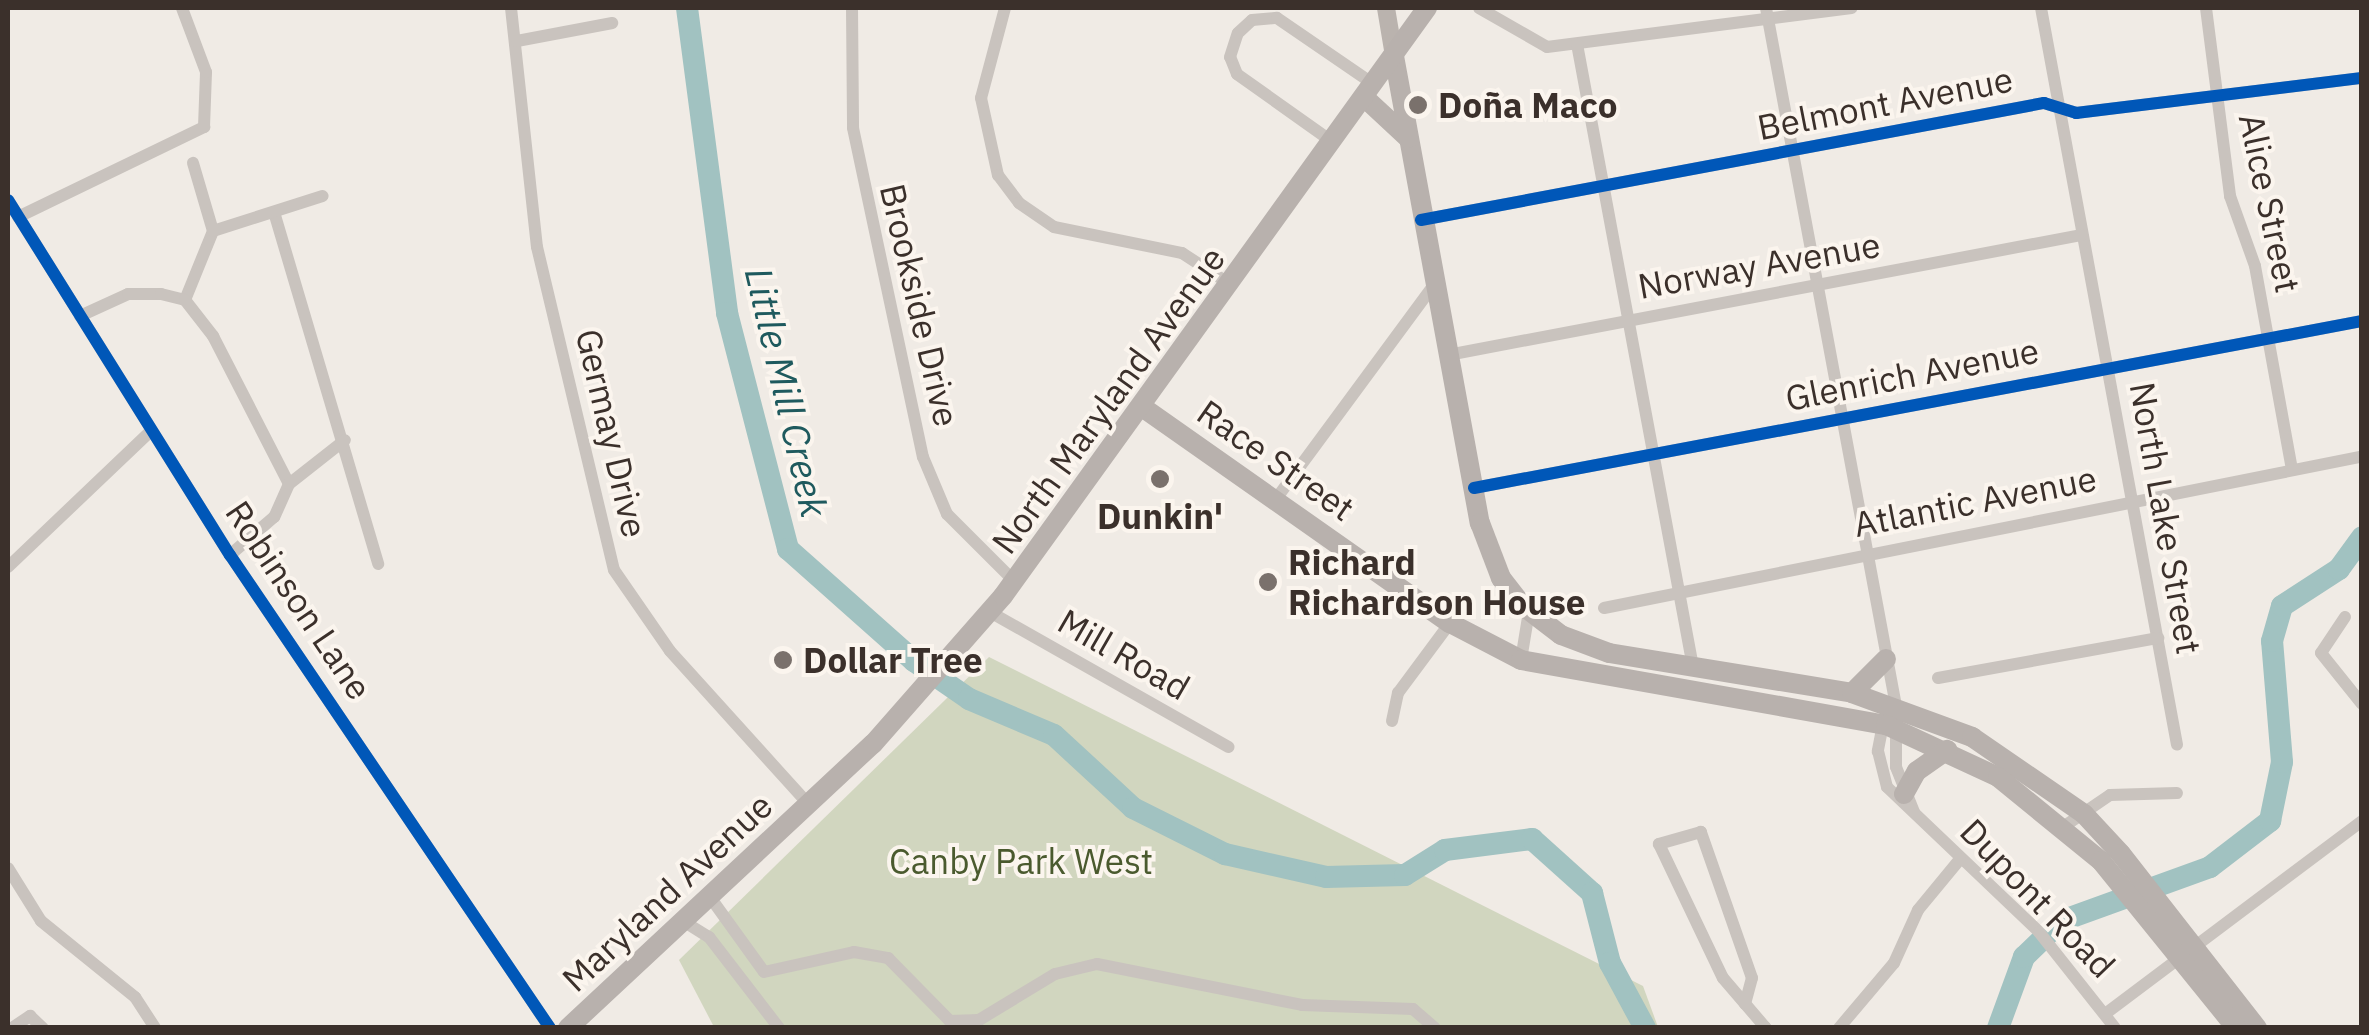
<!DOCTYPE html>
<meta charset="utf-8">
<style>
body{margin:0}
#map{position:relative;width:2369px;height:1035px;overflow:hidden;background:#f0ebe5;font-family:"IBM Plex Sans",sans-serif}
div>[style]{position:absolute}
.green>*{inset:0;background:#d1d6bf}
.river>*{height:22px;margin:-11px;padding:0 11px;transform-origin:11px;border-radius:11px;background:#a1c2c1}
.street>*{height:12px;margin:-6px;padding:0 6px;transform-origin:6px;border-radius:6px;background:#c9c3be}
.secondary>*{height:18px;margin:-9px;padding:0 9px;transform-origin:9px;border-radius:9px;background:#bab3ae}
.primary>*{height:20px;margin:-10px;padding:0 10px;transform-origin:10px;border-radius:10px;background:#b8b1ad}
.primary-bridge>*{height:20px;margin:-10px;padding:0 10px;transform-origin:10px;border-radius:10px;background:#b8b1ad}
.cycleway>*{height:12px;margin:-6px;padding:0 6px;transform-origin:6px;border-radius:6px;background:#0057b8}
.dots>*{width:28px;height:28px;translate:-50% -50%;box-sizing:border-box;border:5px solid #fbf5ee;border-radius:50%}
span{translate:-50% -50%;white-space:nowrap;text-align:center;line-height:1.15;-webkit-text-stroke:8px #fbf5ee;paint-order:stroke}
.street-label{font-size:35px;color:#3b302b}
.poi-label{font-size:35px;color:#3b302b;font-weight:700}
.left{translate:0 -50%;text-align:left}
.park-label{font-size:35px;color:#4a5a2e}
.water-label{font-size:38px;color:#1f5a5e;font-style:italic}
.frame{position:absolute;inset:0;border:10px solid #3b302b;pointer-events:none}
</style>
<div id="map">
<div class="green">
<i style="clip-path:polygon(989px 657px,1643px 986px,1658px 1027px,714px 1027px,679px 960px)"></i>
</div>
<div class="river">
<i style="left:687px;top:8px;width:308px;rotate:82.5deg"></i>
<i style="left:727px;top:313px;width:244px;rotate:75.5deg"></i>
<i style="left:788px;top:549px;width:169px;rotate:41.6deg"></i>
<i style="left:914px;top:661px;width:67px;rotate:34.6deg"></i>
<i style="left:969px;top:699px;width:92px;rotate:23deg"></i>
<i style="left:1054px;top:735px;width:108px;rotate:42.7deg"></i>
<i style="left:1133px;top:808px;width:103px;rotate:26.6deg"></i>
<i style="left:1225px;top:854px;width:104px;rotate:12.8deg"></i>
<i style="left:1326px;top:877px;width:79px;rotate:-1.5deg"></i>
<i style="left:1405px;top:875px;width:47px;rotate:-32deg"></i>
<i style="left:1445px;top:850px;width:88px;rotate:-7.2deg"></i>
<i style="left:1532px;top:839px;width:81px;rotate:42deg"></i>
<i style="left:1592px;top:893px;width:72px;rotate:75.6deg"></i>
<i style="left:1610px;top:963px;width:74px;rotate:61.7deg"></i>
<i style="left:1998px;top:1028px;width:76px;rotate:-69.9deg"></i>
<i style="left:2024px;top:957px;width:52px;rotate:-44.2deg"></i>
<i style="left:2061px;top:921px;width:158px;rotate:-19.9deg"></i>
<i style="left:2210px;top:867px;width:76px;rotate:-37.5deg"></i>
<i style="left:2270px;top:821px;width:60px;rotate:-78.5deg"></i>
<i style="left:2282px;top:762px;width:121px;rotate:-94.7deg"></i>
<i style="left:2272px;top:641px;width:36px;rotate:-74deg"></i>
<i style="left:2282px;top:606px;width:68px;rotate:-33deg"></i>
<i style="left:2339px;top:569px;width:39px;rotate:-54deg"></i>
</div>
<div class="street">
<i style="left:511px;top:8px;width:240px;rotate:83.8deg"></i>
<i style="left:537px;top:247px;width:332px;rotate:76.6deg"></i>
<i style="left:614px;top:570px;width:98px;rotate:55.3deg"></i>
<i style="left:670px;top:651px;width:207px;rotate:47.9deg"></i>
<i style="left:852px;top:8px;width:120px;rotate:89.5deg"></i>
<i style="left:853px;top:128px;width:336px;rotate:78deg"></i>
<i style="left:923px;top:457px;width:62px;rotate:67.2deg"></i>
<i style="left:947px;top:514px;width:96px;rotate:45deg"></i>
<i style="left:1005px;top:8px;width:93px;rotate:104.9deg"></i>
<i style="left:981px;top:98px;width:79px;rotate:77.6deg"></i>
<i style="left:998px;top:175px;width:35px;rotate:53deg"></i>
<i style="left:1019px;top:203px;width:42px;rotate:34.4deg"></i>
<i style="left:1054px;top:227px;width:131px;rotate:11.5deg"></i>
<i style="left:1182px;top:253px;width:59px;rotate:33.1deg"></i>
<i style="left:1479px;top:8px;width:78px;rotate:29.8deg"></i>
<i style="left:1547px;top:47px;width:307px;rotate:-7.3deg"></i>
<i style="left:1766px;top:8px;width:710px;rotate:79.45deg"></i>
<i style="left:1896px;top:706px;width:61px;rotate:90deg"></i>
<i style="left:1896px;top:767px;width:48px;rotate:68.2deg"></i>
<i style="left:2041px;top:8px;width:749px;rotate:79.54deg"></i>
<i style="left:2206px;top:8px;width:190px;rotate:82.7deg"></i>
<i style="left:2230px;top:196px;width:74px;rotate:70.3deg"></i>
<i style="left:2255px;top:266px;width:207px;rotate:79.7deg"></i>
<i style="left:517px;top:41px;width:97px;rotate:-10.7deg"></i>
<i style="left:1577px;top:44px;width:634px;rotate:79.45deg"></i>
<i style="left:1334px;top:143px;width:119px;rotate:-144.6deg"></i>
<i style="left:1237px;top:74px;width:18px;rotate:-112deg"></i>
<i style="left:1230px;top:57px;width:25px;rotate:-72deg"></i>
<i style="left:1238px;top:33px;width:19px;rotate:-43deg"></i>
<i style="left:1252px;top:20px;width:25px;rotate:-5deg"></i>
<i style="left:1277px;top:18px;width:119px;rotate:34.4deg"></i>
<i style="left:8px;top:200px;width:419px;rotate:58deg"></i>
<i style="left:230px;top:555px;width:571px;rotate:55.92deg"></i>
<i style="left:274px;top:212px;width:367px;rotate:73.5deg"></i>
<i style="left:18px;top:217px;width:207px;rotate:-25.8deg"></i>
<i style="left:204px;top:127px;width:55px;rotate:-87.9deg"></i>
<i style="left:206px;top:72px;width:68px;rotate:-110.6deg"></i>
<i style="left:1421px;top:220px;width:634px;rotate:-10.64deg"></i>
<i style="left:2044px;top:103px;width:34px;rotate:17deg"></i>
<i style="left:2076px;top:113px;width:288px;rotate:-7deg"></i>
<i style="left:213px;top:231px;width:115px;rotate:-17.7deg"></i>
<i style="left:185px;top:300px;width:74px;rotate:-67.9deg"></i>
<i style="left:213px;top:231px;width:71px;rotate:-106.4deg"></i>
<i style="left:80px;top:316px;width:53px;rotate:-24.6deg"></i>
<i style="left:128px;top:294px;width:33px"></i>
<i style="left:161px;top:294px;width:25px;rotate:14deg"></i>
<i style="left:185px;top:300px;width:46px;rotate:52.1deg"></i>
<i style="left:213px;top:336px;width:166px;rotate:62.8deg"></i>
<i style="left:289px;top:484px;width:36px;rotate:114deg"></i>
<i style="left:274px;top:517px;width:58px;rotate:139.2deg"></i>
<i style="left:1448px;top:355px;width:644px;rotate:-10.73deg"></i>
<i style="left:289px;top:484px;width:71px;rotate:-38.2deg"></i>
<i style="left:1474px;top:488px;width:904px;rotate:-10.65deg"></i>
<i style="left:1276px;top:499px;width:265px;rotate:-53.6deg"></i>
<i style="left:8px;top:567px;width:197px;rotate:-43.6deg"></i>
<i style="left:1604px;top:608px;width:771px;rotate:-11.3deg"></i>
<i style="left:990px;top:612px;width:274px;rotate:29.5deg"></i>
<i style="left:2345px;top:617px;width:43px;rotate:123.7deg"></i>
<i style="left:2321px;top:653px;width:65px;rotate:51.2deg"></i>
<i style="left:1521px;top:660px;width:50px;rotate:-80.7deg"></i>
<i style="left:1938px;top:678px;width:224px;rotate:-10.3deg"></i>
<i style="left:1884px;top:719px;width:33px;rotate:101deg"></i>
<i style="left:1878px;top:751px;width:37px;rotate:76deg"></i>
<i style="left:1887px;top:787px;width:210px;rotate:43.6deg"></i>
<i style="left:2039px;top:932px;width:122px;rotate:51.6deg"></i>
<i style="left:1392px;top:721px;width:29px;rotate:-78deg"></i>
<i style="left:1398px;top:693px;width:87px;rotate:-53.4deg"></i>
<i style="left:2066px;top:825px;width:53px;rotate:-34.3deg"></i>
<i style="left:2110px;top:795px;width:67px;rotate:-1.7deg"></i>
<i style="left:8px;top:868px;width:62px;rotate:58.1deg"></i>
<i style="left:41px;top:921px;width:121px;rotate:39deg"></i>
<i style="left:135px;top:997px;width:37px;rotate:57deg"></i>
<i style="left:710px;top:897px;width:92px;rotate:54.2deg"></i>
<i style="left:764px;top:972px;width:92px;rotate:-12.5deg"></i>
<i style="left:854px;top:952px;width:35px;rotate:10deg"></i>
<i style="left:888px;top:958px;width:88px;rotate:45.5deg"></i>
<i style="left:950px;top:1021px;width:29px;rotate:-2deg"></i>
<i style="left:979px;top:1020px;width:89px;rotate:-31.2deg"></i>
<i style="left:1055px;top:974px;width:43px;rotate:-13.4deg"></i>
<i style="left:1097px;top:964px;width:209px;rotate:11.3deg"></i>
<i style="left:1302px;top:1005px;width:111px;rotate:2.1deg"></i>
<i style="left:1413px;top:1009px;width:29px;rotate:41deg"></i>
<i style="left:683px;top:921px;width:31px;rotate:32deg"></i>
<i style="left:709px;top:937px;width:115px;rotate:52.4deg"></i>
<i style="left:1745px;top:1004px;width:27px;rotate:-75deg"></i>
<i style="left:1752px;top:978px;width:155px;rotate:-109.3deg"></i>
<i style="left:1701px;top:832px;width:44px;rotate:164.1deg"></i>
<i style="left:1659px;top:844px;width:148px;rotate:64.5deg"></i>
<i style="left:1723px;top:978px;width:65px;rotate:49.4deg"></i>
<i style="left:1765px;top:1027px;width:1px;rotate:45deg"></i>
<i style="left:2105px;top:1014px;width:321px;rotate:-36.9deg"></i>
<i style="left:12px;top:1028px;width:22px;rotate:-34deg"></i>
<i style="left:30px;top:1016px;width:18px;rotate:43deg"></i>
<i style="left:1839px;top:1028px;width:85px;rotate:-49.8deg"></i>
<i style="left:1894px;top:963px;width:58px;rotate:-65.6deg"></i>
<i style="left:1918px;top:910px;width:66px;rotate:-50.5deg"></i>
</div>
<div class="secondary">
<i style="left:1386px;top:8px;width:49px;rotate:80.5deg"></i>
</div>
<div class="primary">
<i style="left:1394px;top:56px;width:475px;rotate:79.6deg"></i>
<i style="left:1480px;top:523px;width:59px;rotate:69.1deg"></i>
<i style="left:1501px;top:578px;width:34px;rotate:52deg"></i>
<i style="left:1522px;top:605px;width:49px;rotate:37.6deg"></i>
<i style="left:1561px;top:635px;width:51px;rotate:20.6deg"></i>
<i style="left:1609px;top:653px;width:246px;rotate:9.3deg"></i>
<i style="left:1852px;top:693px;width:128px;rotate:20.1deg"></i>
<i style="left:1972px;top:737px;width:136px;rotate:34.5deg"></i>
<i style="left:2084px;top:814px;width:54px;rotate:47.2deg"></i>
<i style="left:1365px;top:98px;width:59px;rotate:42.9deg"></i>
<i style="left:1145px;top:409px;width:373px;rotate:35.1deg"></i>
<i style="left:1450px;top:623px;width:80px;rotate:27.5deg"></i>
<i style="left:1521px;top:660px;width:371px;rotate:10.1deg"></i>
<i style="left:1886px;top:725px;width:123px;rotate:24.9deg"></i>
<i style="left:1998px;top:777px;width:133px;rotate:39.2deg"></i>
<i style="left:1852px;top:693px;width:48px;rotate:-45deg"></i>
<i style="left:1904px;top:794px;width:26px;rotate:-61deg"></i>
<i style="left:1917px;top:771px;width:37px;rotate:-35deg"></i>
<i style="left:568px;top:1028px;width:417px;rotate:-43deg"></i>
<i style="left:873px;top:744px;width:197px;rotate:-48.7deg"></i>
<i style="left:1003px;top:596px;width:725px;rotate:-54.21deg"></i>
</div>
<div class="primary-bridge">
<i style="left:2121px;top:854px;width:221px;rotate:52deg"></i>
<i style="left:2101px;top:861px;width:215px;rotate:51deg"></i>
</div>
<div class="cycleway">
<i style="left:8px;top:200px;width:419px;rotate:58deg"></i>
<i style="left:230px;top:555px;width:571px;rotate:55.92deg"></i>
<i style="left:1421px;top:220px;width:634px;rotate:-10.64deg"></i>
<i style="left:2044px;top:103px;width:34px;rotate:17deg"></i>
<i style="left:2076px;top:113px;width:288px;rotate:-7deg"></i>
<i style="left:1474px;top:488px;width:904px;rotate:-10.65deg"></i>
</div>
<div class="dots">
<i style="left:1418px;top:105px;background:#7a716c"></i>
<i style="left:1160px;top:479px;background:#7a716c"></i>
<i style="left:1268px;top:582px;background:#7a716c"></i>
<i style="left:783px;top:660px;background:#7a716c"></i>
</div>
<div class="street-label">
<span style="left:1885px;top:103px;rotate:-11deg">Belmont Avenue</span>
<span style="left:2270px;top:203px;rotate:78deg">Alice Street</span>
<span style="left:1759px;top:265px;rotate:-10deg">Norway Avenue</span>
<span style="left:920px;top:305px;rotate:77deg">Brookside Drive</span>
<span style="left:1912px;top:374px;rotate:-11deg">Glenrich Avenue</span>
<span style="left:1108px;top:400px;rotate:-54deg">North Maryland Avenue</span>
<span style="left:612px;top:433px;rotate:77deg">Germay Drive</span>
<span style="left:1276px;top:460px;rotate:35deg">Race Street</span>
<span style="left:1975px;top:501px;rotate:-11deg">Atlantic Avenue</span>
<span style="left:2166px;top:518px;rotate:80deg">North Lake Street</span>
<span style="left:299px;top:600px;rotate:56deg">Robinson Lane</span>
<span style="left:1124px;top:654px;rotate:30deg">Mill Road</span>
<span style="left:667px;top:892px;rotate:-43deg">Maryland Avenue</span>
<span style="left:2038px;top:898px;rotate:46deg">Dupont Road</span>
</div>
<div class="poi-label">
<span class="left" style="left:1438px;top:105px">Doña Maco</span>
<span style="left:1160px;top:516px">Dunkin'</span>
<span class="left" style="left:1288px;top:582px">Richard<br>Richardson House</span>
<span class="left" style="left:803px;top:660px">Dollar Tree</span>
</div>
<div class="park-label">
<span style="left:1021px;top:861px">Canby Park West</span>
</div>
<div class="water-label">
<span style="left:787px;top:392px;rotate:77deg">Little Mill Creek</span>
</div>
<div class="frame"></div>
</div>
